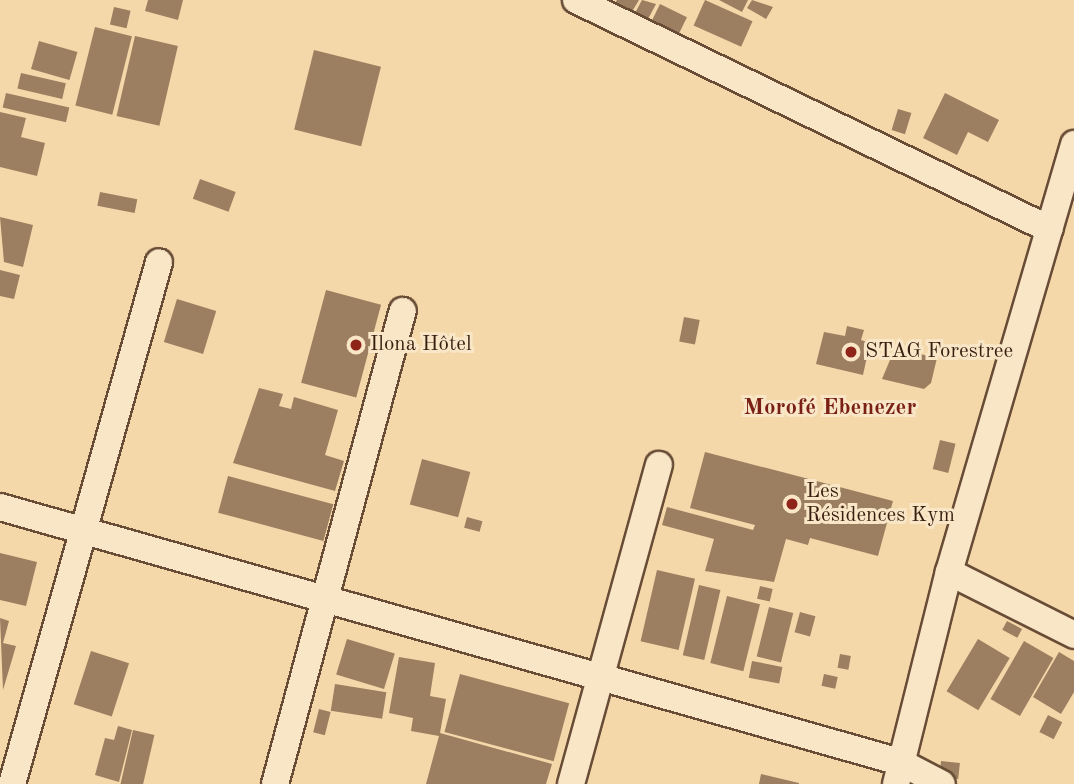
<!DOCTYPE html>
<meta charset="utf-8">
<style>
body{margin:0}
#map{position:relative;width:1074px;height:784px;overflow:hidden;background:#f5d8a9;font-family:"Old Standard TT",serif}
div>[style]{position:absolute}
.building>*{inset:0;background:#9b7f60;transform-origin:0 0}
.roads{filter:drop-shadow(2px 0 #684c36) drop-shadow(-2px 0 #684c36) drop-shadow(0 2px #684c36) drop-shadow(0 -2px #684c36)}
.minor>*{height:26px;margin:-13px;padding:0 13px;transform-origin:13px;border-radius:13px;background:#f8e6c7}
.dots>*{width:19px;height:19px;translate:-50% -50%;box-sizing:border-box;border:4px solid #f8e6c7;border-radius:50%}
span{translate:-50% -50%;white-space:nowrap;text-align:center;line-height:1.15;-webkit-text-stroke:6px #f8e6c7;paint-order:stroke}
.poi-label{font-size:21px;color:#391e10}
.left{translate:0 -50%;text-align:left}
.neighbourhood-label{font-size:23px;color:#7a1f14;font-weight:700}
</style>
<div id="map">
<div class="building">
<i style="clip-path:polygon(148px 0,183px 0,178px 20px,145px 11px)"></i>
<i style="clip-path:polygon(617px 0,639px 0,630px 15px,613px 6px)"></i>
<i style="clip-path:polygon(642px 0,656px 4px,647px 21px,634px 15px)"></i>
<i style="left:705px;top:0;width:52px;height:28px;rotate:24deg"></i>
<i style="clip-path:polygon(719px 0,748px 0,742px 12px)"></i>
<i style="clip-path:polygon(752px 0,773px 7px,766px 19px,747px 8px)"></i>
<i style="left:660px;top:4px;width:30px;height:22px;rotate:26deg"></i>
<i style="left:114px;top:7px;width:17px;height:18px;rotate:13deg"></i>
<i style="left:95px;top:27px;width:38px;height:81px;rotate:14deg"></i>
<i style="left:135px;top:36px;width:44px;height:82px;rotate:13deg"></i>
<i style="left:39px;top:41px;width:40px;height:29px;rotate:16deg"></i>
<i style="left:314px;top:50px;width:69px;height:82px;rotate:14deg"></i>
<i style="left:21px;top:73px;width:46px;height:16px;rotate:13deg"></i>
<i style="left:6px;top:93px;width:65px;height:15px;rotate:13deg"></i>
<i style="clip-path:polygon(945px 93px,999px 120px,988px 142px,968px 132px,957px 155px,923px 138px)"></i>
<i style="left:898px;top:109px;width:14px;height:22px;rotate:17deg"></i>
<i style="clip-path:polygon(0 112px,26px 118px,21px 137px,45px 143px,37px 176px,0 167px)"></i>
<i style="left:200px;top:179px;width:38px;height:21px;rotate:20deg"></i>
<i style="left:100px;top:192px;width:38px;height:14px;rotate:11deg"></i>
<i style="clip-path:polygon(0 217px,33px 225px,23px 267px,4px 262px)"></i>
<i style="clip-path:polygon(0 270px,20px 275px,14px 299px,0 296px)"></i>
<i style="left:326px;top:290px;width:57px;height:96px;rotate:15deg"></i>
<i style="left:177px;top:299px;width:41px;height:45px;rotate:17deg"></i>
<i style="left:684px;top:317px;width:16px;height:25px;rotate:11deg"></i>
<i style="clip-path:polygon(847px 326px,864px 330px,861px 340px,870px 343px,863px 375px,816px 364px,824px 332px,845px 336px)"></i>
<i style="clip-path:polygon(895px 348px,937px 358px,931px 383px,924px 389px,882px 379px)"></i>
<i style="clip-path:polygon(259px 388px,283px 394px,279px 406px,291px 409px,294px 397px,338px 410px,325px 455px,344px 461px,335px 491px,233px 463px)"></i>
<i style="left:940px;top:440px;width:16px;height:30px;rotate:14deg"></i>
<i style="clip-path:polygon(705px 452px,893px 501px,878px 556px,810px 538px,808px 545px,786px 539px,774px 582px,705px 571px,714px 539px,662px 525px,667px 507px,753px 530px,755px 525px,690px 508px)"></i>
<i style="left:422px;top:459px;width:50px;height:47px;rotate:15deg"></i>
<i style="left:228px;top:476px;width:109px;height:38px;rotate:15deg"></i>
<i style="left:467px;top:517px;width:16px;height:11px;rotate:15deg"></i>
<i style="clip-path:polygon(0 553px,37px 562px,26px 606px,0 600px)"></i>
<i style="left:657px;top:570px;width:39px;height:73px;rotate:13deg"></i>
<i style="left:699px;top:585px;width:22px;height:72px;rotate:13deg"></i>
<i style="left:760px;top:586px;width:13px;height:13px;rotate:13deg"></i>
<i style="left:727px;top:596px;width:34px;height:69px;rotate:14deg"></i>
<i style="left:769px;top:607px;width:25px;height:51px;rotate:14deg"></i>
<i style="left:800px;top:612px;width:16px;height:21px;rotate:15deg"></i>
<i style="clip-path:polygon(0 618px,9px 621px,3px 643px,16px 646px,3px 690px)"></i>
<i style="left:1007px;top:621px;width:17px;height:10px;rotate:28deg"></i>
<i style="left:347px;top:639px;width:50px;height:37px;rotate:17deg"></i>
<i style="left:978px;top:639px;width:37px;height:61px;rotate:31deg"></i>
<i style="left:1024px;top:641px;width:34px;height:67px;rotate:30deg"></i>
<i style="left:91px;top:651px;width:40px;height:56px;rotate:18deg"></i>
<i style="clip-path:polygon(1059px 652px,1074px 661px,1074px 692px,1061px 714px,1033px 697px)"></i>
<i style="left:840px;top:654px;width:11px;height:14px;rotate:10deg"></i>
<i style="clip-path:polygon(399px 657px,435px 663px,430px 696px,446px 699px,440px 733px,552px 764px,546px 784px,426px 784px,439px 736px,411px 731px,413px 718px,389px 713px)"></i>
<i style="left:752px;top:661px;width:31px;height:17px;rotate:11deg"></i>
<i style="left:460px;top:674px;width:113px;height:60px;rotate:15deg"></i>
<i style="left:824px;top:674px;width:14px;height:12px;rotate:12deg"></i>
<i style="left:335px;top:684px;width:52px;height:27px;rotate:9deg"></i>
<i style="left:319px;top:709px;width:12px;height:24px;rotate:14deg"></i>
<i style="left:1048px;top:715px;width:16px;height:19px;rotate:27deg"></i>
<i style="clip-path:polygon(118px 726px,132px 730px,119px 782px,95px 775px,105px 738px,114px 740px)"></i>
<i style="left:133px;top:730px;width:22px;height:56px;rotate:13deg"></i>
<i style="left:941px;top:761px;width:19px;height:16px;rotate:6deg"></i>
<i style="clip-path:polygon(761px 774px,799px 783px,799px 784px,759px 784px)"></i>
</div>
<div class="roads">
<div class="minor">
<i style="left:576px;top:0;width:526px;rotate:25.83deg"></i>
<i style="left:0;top:507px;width:935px;rotate:15.82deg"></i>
<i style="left:900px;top:762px;width:47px;rotate:27.6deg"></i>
<i style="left:949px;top:572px;width:140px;rotate:26.7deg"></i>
<i style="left:12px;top:784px;width:542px;rotate:-74.27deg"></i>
<i style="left:275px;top:784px;width:490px;rotate:-74.9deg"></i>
<i style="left:571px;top:784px;width:331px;rotate:-74.6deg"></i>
<i style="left:896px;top:784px;width:219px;rotate:-76deg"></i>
<i style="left:949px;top:572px;width:446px;rotate:-73.7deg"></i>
</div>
</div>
<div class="dots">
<i style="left:356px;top:345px;background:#8f2418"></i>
<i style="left:851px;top:352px;background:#8f2418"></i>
<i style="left:792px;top:504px;background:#8f2418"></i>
</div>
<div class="poi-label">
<span class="left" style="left:370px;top:345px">Ilona Hôtel</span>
<span class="left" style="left:865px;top:352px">STAG Forestree</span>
<span class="left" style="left:806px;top:504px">Les<br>Résidences Kym</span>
</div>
<div class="neighbourhood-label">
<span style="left:830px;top:408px">Morofé Ebenezer</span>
</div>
</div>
